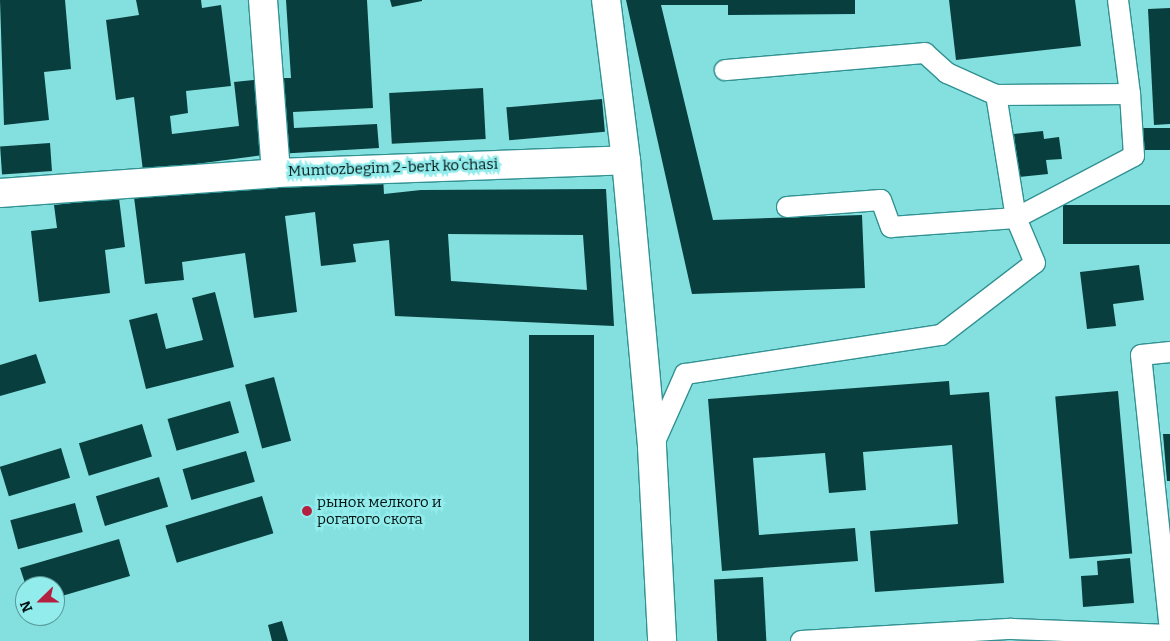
<!DOCTYPE html>
<meta charset="utf-8">
<style>
body{margin:0}
#map{position:relative;width:1170px;height:641px;overflow:hidden;background:#84dfdf;font-family:Bitter,serif}
div>[style]{position:absolute}
.building>*{inset:0;background:#093e3e;transform-origin:0 0}
.roads{filter:drop-shadow(1px 0 #329192) drop-shadow(-1px 0 #329192) drop-shadow(0 1px #329192) drop-shadow(0 -1px #329192)}
.lane>*{height:20px;margin:-10px;padding:0 10px;transform-origin:10px;border-radius:10px;background:#fff}
.street>*{height:28px;margin:-14px;padding:0 14px;transform-origin:14px;border-radius:14px;background:#fff}
.dots>*{width:14px;height:14px;translate:-50% -50%;box-sizing:border-box;border:2px solid #92ecec;border-radius:50%}
span{translate:-50% -50%;white-space:nowrap;text-align:center;line-height:1.15;-webkit-text-stroke:5px #92ecec;paint-order:stroke}
.street-label{font-size:15px;color:#001414}
.poi-label{font-size:15px;color:#001414}
.left{translate:0 -50%;text-align:left}
.north{position:absolute;left:15px;top:576px;width:50px;height:50px;box-sizing:border-box;background:#92ecec;border:1px solid #589696;border-radius:50%;rotate:248deg;font-size:14px;font-weight:700;line-height:20px;text-align:center;color:#001414}
.north::after{content:'';display:block;margin:auto;width:18px;height:22px;background:#b42140;clip-path:polygon(50% 0,100% 100%,50% 72%,0 100%)}
</style>
<div id="map">
<div class="building">
<i style="clip-path:polygon(0 0,65px 0,71px 69px,44px 72px,49px 120px,4px 125px)"></i>
<i style="clip-path:polygon(136px 0,201px 0,202px 8px,221px 5px,231px 86px,186px 91px,188px 113px,170px 116px,172px 134px,239px 126px,234px 82px,264px 79px,271px 154px,143px 171px,134px 97px,116px 100px,106px 20px,139px 15px)"></i>
<i style="clip-path:polygon(286px 0,367px 0,373px 108px,293px 112px,294px 128px,377px 124px,379px 148px,277px 154px,271px 78px,291px 78px)"></i>
<i style="clip-path:polygon(390px 0,422px 0,422px 1px,392px 7px)"></i>
<i style="clip-path:polygon(626px 0,855px 0,855px 14px,728px 15px,728px 5px,661px 5px,713px 220px,862px 215px,865px 288px,692px 294px)"></i>
<i style="clip-path:polygon(949px 0,1075px 0,1081px 46px,956px 60px)"></i>
<i style="clip-path:polygon(1170px 8px,1170px 124px,1154px 125px,1148px 9px)"></i>
<i style="left:483px;top:88px;width:51px;height:94px;rotate:87deg"></i>
<i style="left:602px;top:99px;width:33px;height:96px;rotate:85deg"></i>
<i style="left:1137px;top:128px;width:33px;height:22px"></i>
<i style="clip-path:polygon(1043px 131px,1044px 139px,1059px 137px,1062px 159px,1046px 160px,1048px 174px,1019px 177px,1014px 134px)"></i>
<i style="left:50px;top:143px;width:28px;height:50px;rotate:86deg"></i>
<i style="clip-path:polygon(evenodd,383px 176px,384px 194px,421px 190px,606px 189px,614px 326px,395px 316px,389px 240px,353px 244px,356px 262px,321px 266px,315px 212px,285px 216px,297px 312px,254px 318px,245px 253px,182px 262px,184px 280px,145px 284px,134px 197px,383px 176px,448px 234px,583px 235px,587px 290px,451px 281px,448px 234px)"></i>
<i style="clip-path:polygon(119px 198px,125px 247px,105px 250px,110px 293px,39px 302px,31px 231px,57px 228px,54px 205px)"></i>
<i style="left:1170px;top:205px;width:39px;height:107px;rotate:90deg"></i>
<i style="clip-path:polygon(1139px 265px,1144px 300px,1113px 304px,1116px 326px,1087px 329px,1080px 272px)"></i>
<i style="clip-path:polygon(215px 292px,234px 367px,146px 389px,129px 320px,157px 313px,166px 349px,203px 340px,192px 298px)"></i>
<i style="left:529px;top:335px;width:65px;height:306px"></i>
<i style="clip-path:polygon(36px 354px,46px 383px,0 396px,0 365px)"></i>
<i style="left:274px;top:377px;width:66px;height:30px;rotate:75deg"></i>
<i style="clip-path:polygon(949px 381px,950px 395px,989px 392px,1004px 583px,875px 592px,870px 531px,958px 524px,952px 445px,863px 452px,866px 490px,829px 493px,825px 453px,753px 458px,759px 535px,855px 528px,858px 561px,722px 571px,708px 399px)"></i>
<i style="left:1118px;top:391px;width:163px;height:63px;rotate:85deg"></i>
<i style="left:230px;top:401px;width:33px;height:65px;rotate:74deg"></i>
<i style="left:142px;top:424px;width:34px;height:66px;rotate:73deg"></i>
<i style="clip-path:polygon(1163px 434px,1170px 434px,1170px 481px,1167px 481px)"></i>
<i style="left:61px;top:448px;width:31px;height:64px;rotate:73deg"></i>
<i style="left:246px;top:451px;width:32px;height:66px;rotate:74deg"></i>
<i style="left:159px;top:477px;width:31px;height:66px;rotate:73deg"></i>
<i style="left:262px;top:496px;width:39px;height:101px;rotate:73deg"></i>
<i style="left:75px;top:503px;width:30px;height:67px;rotate:75deg"></i>
<i style="clip-path:polygon(119px 539px,130px 576px,55px 598px,55px 586px,26px 586px,20px 568px)"></i>
<i style="clip-path:polygon(1130px 558px,1134px 603px,1083px 607px,1081px 576px,1098px 575px,1097px 561px)"></i>
<i style="left:763px;top:577px;width:64px;height:49px;rotate:87deg"></i>
<i style="clip-path:polygon(282px 621px,288px 641px,272px 641px,268px 625px)"></i>
</div>
<div class="roads">
<div class="lane">
<i style="left:1118px;top:0;width:95px;rotate:82.7deg"></i>
<i style="left:787px;top:207px;width:94px;rotate:-4.3deg"></i>
<i style="left:881px;top:200px;width:29px;rotate:70deg"></i>
<i style="left:891px;top:227px;width:125px;rotate:-4.1deg"></i>
<i style="left:1016px;top:218px;width:133px;rotate:-27.7deg"></i>
<i style="left:1134px;top:156px;width:62px;rotate:-93.7deg"></i>
<i style="left:1130px;top:94px;width:134px;rotate:179.6deg"></i>
<i style="left:1170px;top:352px;width:29px;rotate:174deg"></i>
<i style="left:1141px;top:355px;width:277px;rotate:84deg"></i>
<i style="left:653px;top:446px;width:79px;rotate:-66deg"></i>
<i style="left:685px;top:374px;width:259px;rotate:-8.7deg"></i>
<i style="left:941px;top:335px;width:118px;rotate:-37.5deg"></i>
<i style="left:1035px;top:263px;width:49px;rotate:-112.9deg"></i>
<i style="left:1016px;top:218px;width:125px;rotate:-99.2deg"></i>
<i style="left:996px;top:95px;width:54px;rotate:-155.8deg"></i>
<i style="left:947px;top:73px;width:30px;rotate:-138deg"></i>
<i style="left:925px;top:53px;width:201px;rotate:175.1deg"></i>
<i style="left:801px;top:641px;width:211px;rotate:-3.3deg"></i>
<i style="left:1012px;top:629px;width:158px;rotate:2.2deg"></i>
</div>
<div class="street">
<i style="left:263px;top:0;width:173px;rotate:85.7deg"></i>
<i style="left:626px;top:160px;width:288px;rotate:84.8deg"></i>
<i style="left:652px;top:447px;width:194px;rotate:87deg"></i>
<i style="left:0;top:193px;width:277px;rotate:-4.1deg"></i>
<i style="left:276px;top:173px;width:350px;rotate:-2.1deg"></i>
<i style="left:626px;top:160px;width:161px;rotate:-97.1deg"></i>
</div>
</div>
<div class="dots">
<i style="left:307px;top:511px;background:#b42140"></i>
</div>
<div class="street-label">
<span style="left:393px;top:168px;rotate:-2deg">Mumtozbegim 2-berk koʻchasi</span>
</div>
<div class="poi-label">
<span class="left" style="left:317px;top:511px">рынок мелкого и<br>рогатого скота</span>
</div>
<div class="north">N</div>
</div>
